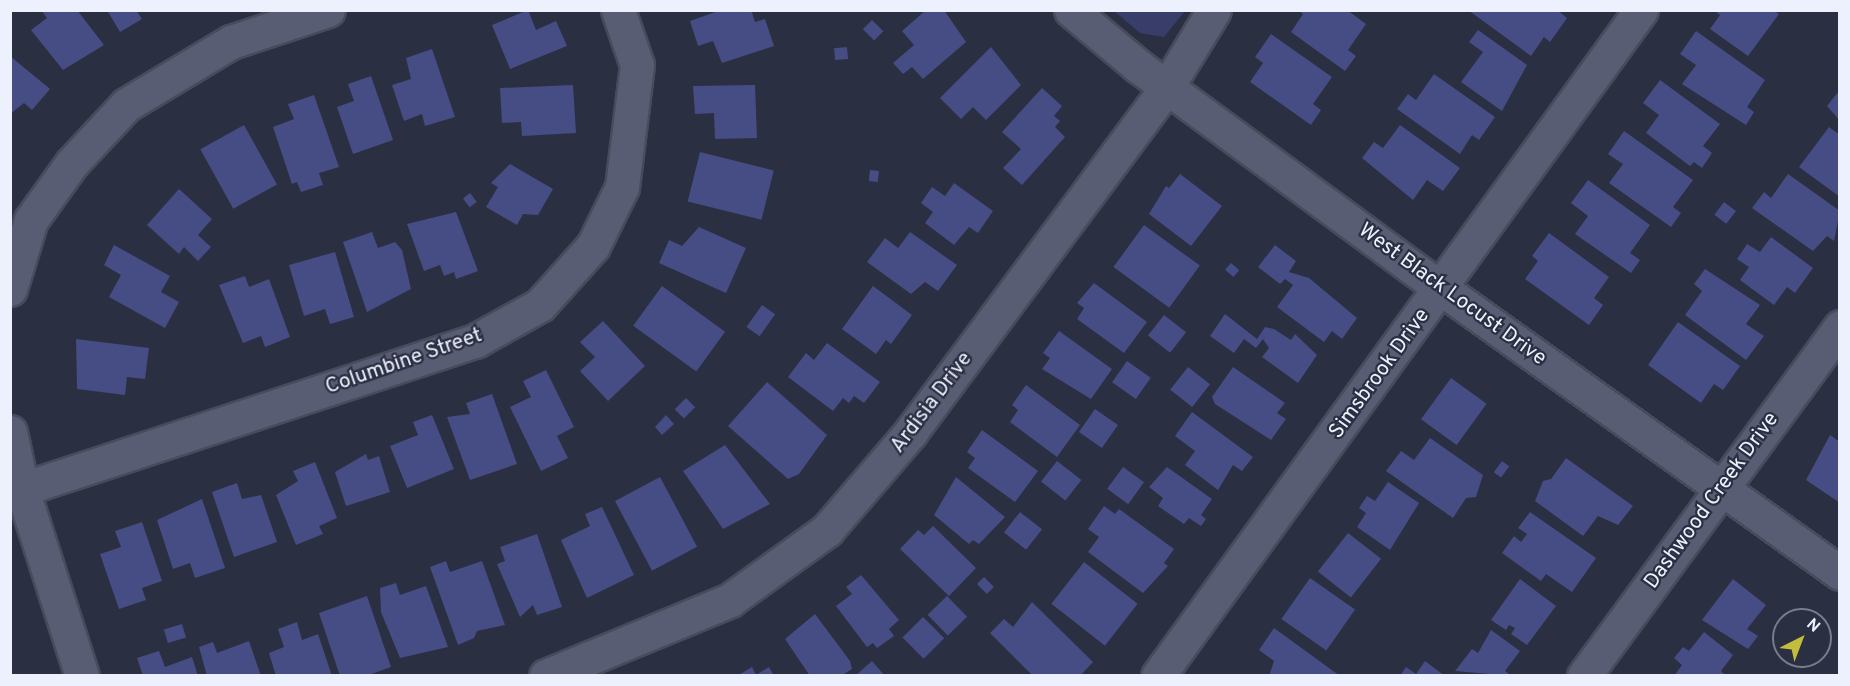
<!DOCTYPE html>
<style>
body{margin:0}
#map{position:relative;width:1850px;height:686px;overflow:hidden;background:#2b2f42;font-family:Overpass,sans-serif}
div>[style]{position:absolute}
.green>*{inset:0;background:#383d69}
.building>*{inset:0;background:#464c84;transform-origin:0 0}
.roads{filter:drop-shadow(2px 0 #484b5b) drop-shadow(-2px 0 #484b5b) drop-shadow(0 2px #484b5b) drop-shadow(0 -2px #484b5b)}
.minor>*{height:33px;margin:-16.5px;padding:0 16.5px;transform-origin:16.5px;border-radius:16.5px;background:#595d73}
span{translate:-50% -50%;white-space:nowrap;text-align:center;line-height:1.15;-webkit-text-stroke:4.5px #2b2f42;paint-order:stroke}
.street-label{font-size:21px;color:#edf0fd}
.frame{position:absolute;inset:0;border:12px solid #edf0fd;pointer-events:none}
.north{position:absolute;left:1772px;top:608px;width:60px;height:60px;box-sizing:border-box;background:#2b2f42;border:2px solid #797c8d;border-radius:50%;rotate:42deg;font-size:16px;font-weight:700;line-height:24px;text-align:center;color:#edf0fd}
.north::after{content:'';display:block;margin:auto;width:21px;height:27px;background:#c3bd3e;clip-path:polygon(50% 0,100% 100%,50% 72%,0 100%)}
</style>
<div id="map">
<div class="green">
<i style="clip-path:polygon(1114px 11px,1185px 11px,1164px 37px,1140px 33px)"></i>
</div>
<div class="building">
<i style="clip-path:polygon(41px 10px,77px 10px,104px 45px,63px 70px,31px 30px,47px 18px)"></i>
<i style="clip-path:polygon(107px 10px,136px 10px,142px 19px,120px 32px)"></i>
<i style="clip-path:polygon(528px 10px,536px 30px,556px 21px,567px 46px,510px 69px,492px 25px)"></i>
<i style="clip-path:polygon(721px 10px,751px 10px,755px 22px,765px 19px,774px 46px,722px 63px,713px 41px,698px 46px,690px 21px)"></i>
<i style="clip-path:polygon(926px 10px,944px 10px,966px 42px,923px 79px,912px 67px,903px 74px,893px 63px,914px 45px,902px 31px)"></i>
<i style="clip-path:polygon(1298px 10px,1347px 10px,1366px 24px,1348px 50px,1356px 56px,1345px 71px,1291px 32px,1303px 14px)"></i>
<i style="clip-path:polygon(1468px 10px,1557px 10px,1567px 18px,1550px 42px,1544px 37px,1531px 56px)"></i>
<i style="clip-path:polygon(1714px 10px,1773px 10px,1779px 14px,1748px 56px,1710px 29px,1720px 15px)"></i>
<i style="left:872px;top:20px;width:16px;height:13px;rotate:45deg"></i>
<i style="clip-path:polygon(1478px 30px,1527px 65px,1502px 111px,1461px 82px,1483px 52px,1469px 42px)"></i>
<i style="clip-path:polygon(1696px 31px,1765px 80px,1747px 107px,1754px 112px,1746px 125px,1682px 84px,1696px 65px,1680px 54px)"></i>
<i style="clip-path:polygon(1271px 34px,1332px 77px,1313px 104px,1321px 110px,1311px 125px,1250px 82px,1263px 63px,1255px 57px)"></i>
<i style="left:847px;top:47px;width:12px;height:13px;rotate:85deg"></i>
<i style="clip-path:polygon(991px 47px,1021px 85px,986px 120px,973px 107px,961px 119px,940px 98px)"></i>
<i style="clip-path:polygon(432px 49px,455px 117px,425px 126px,422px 114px,404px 121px,392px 85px,411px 79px,406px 58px)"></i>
<i style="clip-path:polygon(10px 56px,50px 89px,32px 110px,24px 103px,10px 114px)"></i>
<i style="clip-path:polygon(1434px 74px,1495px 117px,1479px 140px,1472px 135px,1460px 154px,1397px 109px,1408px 94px,1416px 100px)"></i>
<i style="clip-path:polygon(371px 76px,393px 140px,353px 154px,337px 107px,354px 101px,348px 84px)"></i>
<i style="clip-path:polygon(1660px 80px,1720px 124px,1703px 146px,1712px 153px,1702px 168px,1694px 162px,1690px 166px,1646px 133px,1659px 115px,1643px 103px)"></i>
<i style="clip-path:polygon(573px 85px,576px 133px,522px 136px,521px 122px,502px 123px,500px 88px)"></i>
<i style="clip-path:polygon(755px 85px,757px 138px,715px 139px,714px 113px,695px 114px,693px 86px)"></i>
<i style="clip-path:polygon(1042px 88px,1062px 106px,1054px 116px,1060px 121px,1055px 127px,1065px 137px,1022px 185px,1003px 168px,1021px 149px,1002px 132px)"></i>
<i style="clip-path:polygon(1838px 92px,1840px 93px,1840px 121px,1827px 106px)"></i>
<i style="clip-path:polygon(314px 95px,339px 167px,319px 173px,323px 185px,301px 192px,297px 182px,292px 184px,273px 127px,294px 119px,288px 104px)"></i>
<i style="left:244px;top:125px;width:68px;height:50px;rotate:61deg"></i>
<i style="clip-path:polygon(1400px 125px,1460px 168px,1443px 191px,1427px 180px,1413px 200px,1362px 158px,1374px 142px,1383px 148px)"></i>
<i style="clip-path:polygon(1829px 127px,1840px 135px,1840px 197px,1799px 167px)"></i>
<i style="clip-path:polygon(1624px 131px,1693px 180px,1673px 207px,1681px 213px,1671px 227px,1609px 183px,1623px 164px,1608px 154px)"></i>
<i style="left:700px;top:152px;width:76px;height:51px;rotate:14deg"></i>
<i style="clip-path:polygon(510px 164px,553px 189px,538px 215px,523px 214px,517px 225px,486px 207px,498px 187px,491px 183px)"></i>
<i style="left:870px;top:170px;width:9px;height:11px;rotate:6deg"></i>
<i style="clip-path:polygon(1180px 174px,1222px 206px,1191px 246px,1149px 214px,1166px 186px,1169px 188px)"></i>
<i style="clip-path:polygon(1788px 174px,1840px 211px,1834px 241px,1827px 236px,1813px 251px,1752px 208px,1764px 192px,1771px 198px)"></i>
<i style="clip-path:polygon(1588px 180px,1650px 225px,1630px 253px,1640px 260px,1631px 273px,1575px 234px,1588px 216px,1571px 203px)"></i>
<i style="clip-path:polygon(954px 183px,993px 211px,978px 233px,969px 227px,954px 245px,925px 223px,933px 212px,921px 203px,932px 187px,945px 196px)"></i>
<i style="clip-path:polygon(179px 189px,212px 219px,198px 235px,211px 247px,198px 261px,184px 247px,179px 254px,147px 225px)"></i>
<i style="left:470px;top:193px;width:11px;height:9px;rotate:52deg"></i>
<i style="left:1724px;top:202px;width:15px;height:16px;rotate:37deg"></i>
<i style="clip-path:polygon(456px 212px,478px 271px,456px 279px,454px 272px,444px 276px,440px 265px,424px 271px,407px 224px)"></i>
<i style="left:1144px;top:225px;width:69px;height:52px;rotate:36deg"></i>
<i style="clip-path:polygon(699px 227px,746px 248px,726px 293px,659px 263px,669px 240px,682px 246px)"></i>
<i style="clip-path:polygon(372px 232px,378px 248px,395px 242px,402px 250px,411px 289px,367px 312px,343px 242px)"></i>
<i style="clip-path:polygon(910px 232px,957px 265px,938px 291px,925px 282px,911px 294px,867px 262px,885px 238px,898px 248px)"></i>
<i style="clip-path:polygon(1549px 233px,1609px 277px,1594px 298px,1603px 305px,1589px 325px,1525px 279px,1538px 261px,1532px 256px)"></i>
<i style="clip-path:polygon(1771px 237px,1813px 268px,1795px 293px,1787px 287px,1774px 305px,1740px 280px,1749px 267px,1737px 259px,1747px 244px,1760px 252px)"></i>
<i style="clip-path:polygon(114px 245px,170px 276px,161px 292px,179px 302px,165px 328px,109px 297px,121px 275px,104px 265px)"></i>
<i style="clip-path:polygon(1275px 245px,1296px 261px,1289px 272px,1309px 278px,1357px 318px,1342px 339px,1332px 331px,1324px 342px,1277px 307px,1293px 285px,1285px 279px,1280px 284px,1258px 267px)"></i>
<i style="clip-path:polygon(335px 252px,354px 317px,330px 324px,325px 309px,304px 316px,289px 265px)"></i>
<i style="left:1231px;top:263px;width:11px;height:9px;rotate:41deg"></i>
<i style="clip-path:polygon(1705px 269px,1760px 305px,1746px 324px,1764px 336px,1746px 360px,1685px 315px,1702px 291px,1694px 284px)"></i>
<i style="clip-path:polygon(245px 276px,249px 287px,269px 279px,290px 337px,265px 347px,261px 336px,243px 343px,219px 285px)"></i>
<i style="clip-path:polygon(1094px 283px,1147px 322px,1124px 353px,1077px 319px,1084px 308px,1077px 303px)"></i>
<i style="left:662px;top:286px;width:78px;height:49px;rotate:36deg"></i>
<i style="clip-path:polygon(873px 286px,912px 315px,891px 344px,886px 340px,876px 354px,842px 329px)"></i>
<i style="left:762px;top:305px;width:16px;height:27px;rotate:35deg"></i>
<i style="clip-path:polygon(1225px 314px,1257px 339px,1265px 327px,1274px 329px,1291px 340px,1295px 334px,1317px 355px,1298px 383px,1262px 357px,1269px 348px,1263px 339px,1256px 348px,1244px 339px,1234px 353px,1210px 336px)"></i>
<i style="left:1164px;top:315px;width:28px;height:26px;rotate:38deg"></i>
<i style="clip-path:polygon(603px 321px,645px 366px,608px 401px,580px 371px,595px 357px,580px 342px)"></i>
<i style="clip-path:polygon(1678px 322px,1740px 366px,1723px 390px,1714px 384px,1701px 403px,1648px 365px)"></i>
<i style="clip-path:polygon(1059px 331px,1112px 369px,1091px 399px,1042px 369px,1050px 358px,1043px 353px)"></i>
<i style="clip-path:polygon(76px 339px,149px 348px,145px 379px,127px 377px,125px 395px,77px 389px)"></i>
<i style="clip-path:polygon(827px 343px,880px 382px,864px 403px,854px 396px,849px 403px,843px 398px,833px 411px,788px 377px,806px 353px,814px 360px)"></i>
<i style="left:1127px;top:361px;width:29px;height:26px;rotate:35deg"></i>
<i style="left:1188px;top:367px;width:28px;height:29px;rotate:38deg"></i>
<i style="clip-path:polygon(1233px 367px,1285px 403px,1277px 413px,1286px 419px,1271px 440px,1215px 404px,1212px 397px)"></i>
<i style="clip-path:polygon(546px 370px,574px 427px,557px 436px,568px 458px,541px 471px,510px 407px,531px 397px,523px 381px)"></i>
<i style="left:1451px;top:378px;width:44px;height:51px;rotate:36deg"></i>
<i style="clip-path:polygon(767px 382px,827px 435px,799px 474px,788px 479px,728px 426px)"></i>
<i style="clip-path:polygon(1026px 385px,1080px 425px,1057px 457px,1010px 422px,1018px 410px,1012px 405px)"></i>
<i style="clip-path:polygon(492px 394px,517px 464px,470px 480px,447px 417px,470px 414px,466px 403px)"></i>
<i style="left:686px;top:398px;width:13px;height:16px;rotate:45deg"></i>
<i style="left:1095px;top:409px;width:28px;height:28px;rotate:35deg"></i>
<i style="clip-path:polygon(1192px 412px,1253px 457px,1242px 471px,1233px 465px,1218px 490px,1185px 465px,1195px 451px,1175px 436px)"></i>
<i style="clip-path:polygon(432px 415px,454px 469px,407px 488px,390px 446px,418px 435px,413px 422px)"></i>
<i style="clip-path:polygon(666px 415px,674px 424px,662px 435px,655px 427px)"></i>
<i style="clip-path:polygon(982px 430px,1038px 471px,1015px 502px,968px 468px,975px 458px,967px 452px)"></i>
<i style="clip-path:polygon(1830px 435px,1840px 442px,1840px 503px,1806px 480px)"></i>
<i style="clip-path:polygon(1430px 438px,1483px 475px,1476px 497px,1466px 498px,1453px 518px,1386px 471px,1401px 451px,1414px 460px)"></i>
<i style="clip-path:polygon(725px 445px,770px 504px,723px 529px,683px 471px)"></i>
<i style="clip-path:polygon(366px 454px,368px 460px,379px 456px,390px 492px,346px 506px,335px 472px)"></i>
<i style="clip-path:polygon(1566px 458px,1633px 506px,1618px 525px,1598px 516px,1583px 536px,1535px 501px,1543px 481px,1551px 479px)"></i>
<i style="left:1057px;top:461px;width:31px;height:26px;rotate:38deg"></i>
<i style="left:1502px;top:461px;width:9px;height:14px;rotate:36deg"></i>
<i style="clip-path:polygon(315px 462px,337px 518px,319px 526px,323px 534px,296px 545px,276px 495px,298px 481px,293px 471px)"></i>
<i style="left:1123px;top:467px;width:26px;height:27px;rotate:36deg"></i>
<i style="clip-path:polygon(1167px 467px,1212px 499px,1201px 515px,1206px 519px,1201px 526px,1189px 518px,1184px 524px,1158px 506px,1163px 498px,1149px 487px)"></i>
<i style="left:660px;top:477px;width:79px;height:51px;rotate:62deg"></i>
<i style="clip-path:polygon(956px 477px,1005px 517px,979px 544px,973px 540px,969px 544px,934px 515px)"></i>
<i style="clip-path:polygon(1388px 482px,1419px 503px,1390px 550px,1357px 527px,1366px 513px,1359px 508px,1367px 496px,1375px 501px)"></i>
<i style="clip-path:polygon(237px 483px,242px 499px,261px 495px,277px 542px,234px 557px,212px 492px)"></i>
<i style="clip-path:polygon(202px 499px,225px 568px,195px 578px,190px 563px,173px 569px,157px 520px)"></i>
<i style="clip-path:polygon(1104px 506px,1115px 514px,1119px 509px,1174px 549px,1164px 563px,1168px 566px,1143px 593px,1088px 552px,1099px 537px,1088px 529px)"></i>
<i style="clip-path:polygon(602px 507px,634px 575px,587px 598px,561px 540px,590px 526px,585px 514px)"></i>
<i style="left:1020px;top:512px;width:28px;height:26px;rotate:38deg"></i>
<i style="clip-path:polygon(1530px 512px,1596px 558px,1572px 592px,1546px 574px,1541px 581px,1502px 553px,1514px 536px,1521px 542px,1527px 534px,1518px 528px)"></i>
<i style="clip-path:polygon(142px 522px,162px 581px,142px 588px,146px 600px,119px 609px,100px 554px,121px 547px,115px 531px)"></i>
<i style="clip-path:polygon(933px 526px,976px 568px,949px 596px,900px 549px,918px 530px,924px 535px)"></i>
<i style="left:1348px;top:533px;width:42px;height:49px;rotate:38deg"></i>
<i style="clip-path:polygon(537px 534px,562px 607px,537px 615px,533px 605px,520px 617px,497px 564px,505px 561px,500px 547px)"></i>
<i style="clip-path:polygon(446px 561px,450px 572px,482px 561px,505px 625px,477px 631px,474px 638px,458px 645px,430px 567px)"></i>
<i style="left:1084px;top:562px;width:68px;height:53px;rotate:38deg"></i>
<i style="clip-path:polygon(861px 575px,899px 620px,889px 629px,894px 636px,877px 648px,873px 643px,867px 647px,836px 606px,852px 594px,846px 587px)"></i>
<i style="left:984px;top:577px;width:14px;height:10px;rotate:45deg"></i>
<i style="left:1310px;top:578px;width:55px;height:50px;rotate:35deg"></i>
<i style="clip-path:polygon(1520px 579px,1556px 606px,1527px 645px,1511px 634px,1515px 628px,1509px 625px,1506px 630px,1491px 620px)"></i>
<i style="clip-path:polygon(1733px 579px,1766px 605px,1747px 629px,1758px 636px,1748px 649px,1702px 620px)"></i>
<i style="clip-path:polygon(396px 583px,400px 595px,426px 586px,448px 647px,400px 658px,381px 612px,380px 588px)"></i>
<i style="clip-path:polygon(367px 596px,391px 667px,366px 676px,340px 676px,319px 613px)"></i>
<i style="left:947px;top:596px;width:29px;height:27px;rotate:46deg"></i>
<i style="clip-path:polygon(1032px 602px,1093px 662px,1080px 676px,1033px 676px,990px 633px,1004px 619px,1013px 627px)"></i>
<i style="clip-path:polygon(815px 614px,850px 661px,852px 669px,841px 676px,810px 676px,785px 639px)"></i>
<i style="left:923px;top:617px;width:30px;height:29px;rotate:45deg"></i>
<i style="clip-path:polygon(297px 622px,302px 640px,318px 634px,332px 676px,276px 676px,269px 653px,284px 647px,278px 629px)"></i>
<i style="left:182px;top:624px;width:14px;height:19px;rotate:73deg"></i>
<i style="clip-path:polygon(1274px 628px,1340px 676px,1269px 676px,1274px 661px,1259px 650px)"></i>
<i style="clip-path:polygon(1491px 630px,1520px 651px,1505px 671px,1512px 676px,1455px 671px,1472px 649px,1478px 653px)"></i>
<i style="clip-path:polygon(1704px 632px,1733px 655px,1721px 671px,1726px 676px,1674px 676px,1682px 665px,1674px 658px,1683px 647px,1689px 651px)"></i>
<i style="clip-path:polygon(249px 641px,261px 676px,207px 676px,199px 647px,213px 642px,217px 653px)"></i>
<i style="clip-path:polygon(159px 651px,165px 667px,192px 657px,198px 676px,143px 676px,137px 658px)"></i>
<i style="clip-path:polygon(872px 661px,885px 676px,855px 676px)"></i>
<i style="clip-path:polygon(1425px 661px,1445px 676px,1400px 676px,1406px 667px,1416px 674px)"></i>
<i style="clip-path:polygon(752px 667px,756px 675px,769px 667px,774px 676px,737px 676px)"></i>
</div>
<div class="roads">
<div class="minor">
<i style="left:1071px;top:10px;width:87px;rotate:39.9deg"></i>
<i style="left:1138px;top:66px;width:377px;rotate:36.3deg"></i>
<i style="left:1442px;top:289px;width:489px;rotate:35.5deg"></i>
<i style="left:10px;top:289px;width:72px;rotate:-73.1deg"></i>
<i style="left:31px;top:220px;width:70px;rotate:-54.3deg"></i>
<i style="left:72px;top:163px;width:79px;rotate:-47deg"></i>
<i style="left:126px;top:105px;width:122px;rotate:-31deg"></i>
<i style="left:231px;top:42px;width:102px;rotate:-18.3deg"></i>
<i style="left:10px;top:432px;width:58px;rotate:78.1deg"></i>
<i style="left:22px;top:489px;width:196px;rotate:72.2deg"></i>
<i style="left:22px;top:489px;width:477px;rotate:-18.1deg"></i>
<i style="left:475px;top:341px;width:74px;rotate:-29deg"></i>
<i style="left:540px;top:305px;width:79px;rotate:-48.1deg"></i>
<i style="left:593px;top:246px;width:66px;rotate:-63.8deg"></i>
<i style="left:622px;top:187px;width:123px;rotate:-83deg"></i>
<i style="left:637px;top:65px;width:58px;rotate:-109.1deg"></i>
<i style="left:546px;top:676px;width:199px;rotate:-22.4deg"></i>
<i style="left:730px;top:600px;width:120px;rotate:-35.8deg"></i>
<i style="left:827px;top:530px;width:128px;rotate:-49.4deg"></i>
<i style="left:910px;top:433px;width:431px;rotate:-53.4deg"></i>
<i style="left:1167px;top:87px;width:90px;rotate:-58.6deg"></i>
<i style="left:1158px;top:676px;width:823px;rotate:-54.05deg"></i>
<i style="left:1584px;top:676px;width:433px;rotate:-53.7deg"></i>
</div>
</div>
<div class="street-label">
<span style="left:1452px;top:295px;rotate:36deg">West Black Locust Drive</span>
<span style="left:404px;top:362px;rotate:-19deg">Columbine Street</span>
<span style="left:1380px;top:374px;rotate:-54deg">Simsbrook Drive</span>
<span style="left:932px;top:403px;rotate:-53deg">Ardisia Drive</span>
<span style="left:1712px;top:501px;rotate:-54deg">Dashwood Creek Drive</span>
</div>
<div class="frame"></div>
<div class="north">N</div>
</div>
